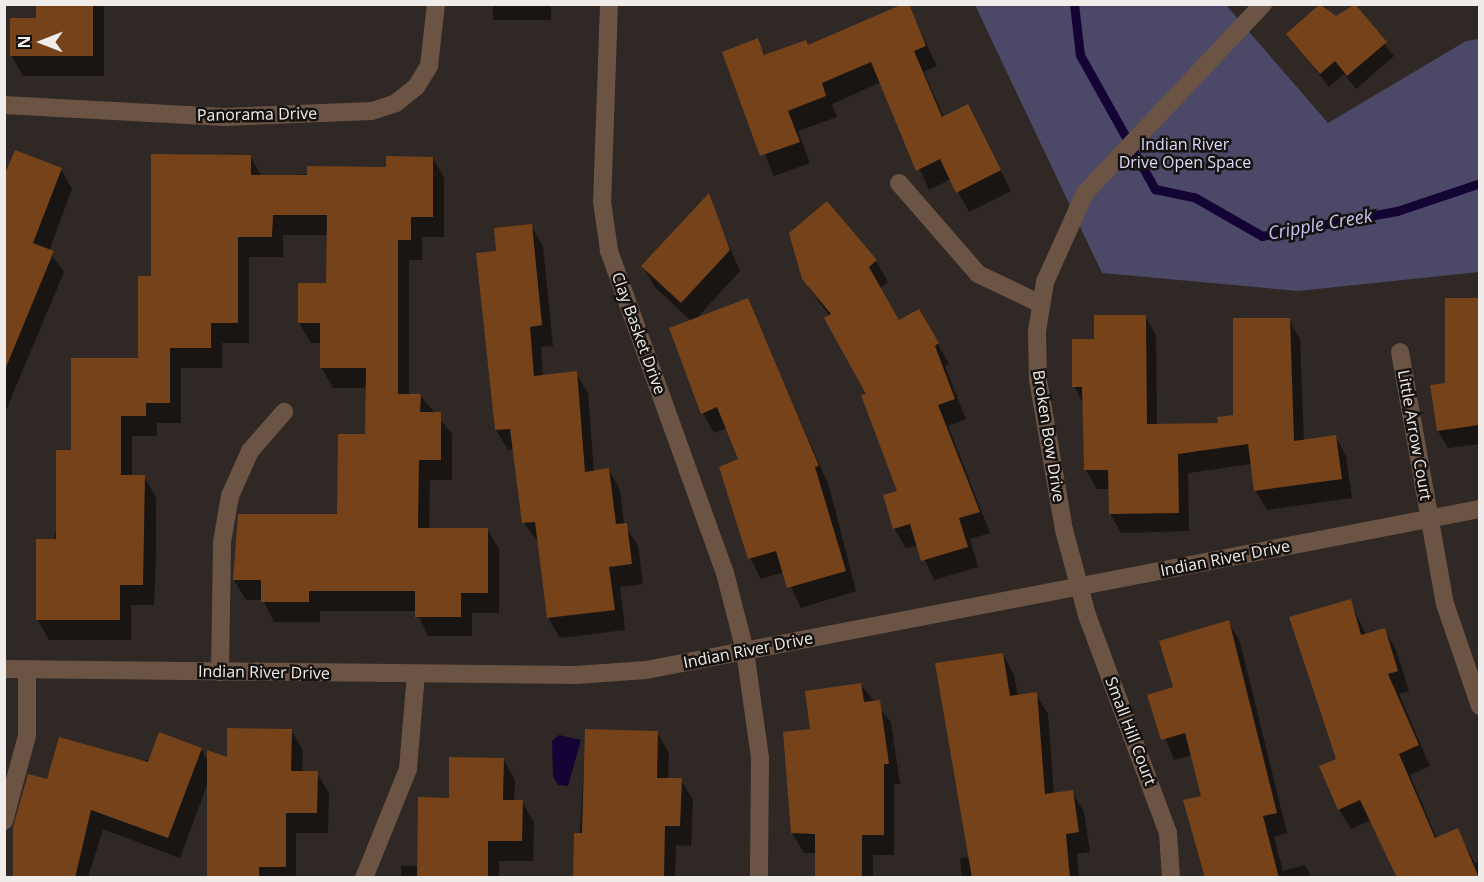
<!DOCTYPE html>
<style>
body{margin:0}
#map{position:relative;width:1484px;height:882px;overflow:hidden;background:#2f2824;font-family:"Open Sans",sans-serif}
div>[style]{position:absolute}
.green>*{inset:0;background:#4c4868}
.water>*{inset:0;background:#140435}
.shadow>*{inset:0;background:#0007;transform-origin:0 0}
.stream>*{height:9px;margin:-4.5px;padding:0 4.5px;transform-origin:4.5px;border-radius:4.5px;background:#140435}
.building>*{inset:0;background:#75421a}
.minor>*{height:18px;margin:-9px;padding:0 9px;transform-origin:9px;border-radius:9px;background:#6b5444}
span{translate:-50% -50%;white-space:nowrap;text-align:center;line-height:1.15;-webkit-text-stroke:5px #151210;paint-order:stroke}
.street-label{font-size:16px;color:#f0ece9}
.park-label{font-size:16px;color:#dddafc}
.water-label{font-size:18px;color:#cac4f8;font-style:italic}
.frame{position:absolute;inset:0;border:6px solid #f0ece9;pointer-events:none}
.north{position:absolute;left:12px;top:12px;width:60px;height:60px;-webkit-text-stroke:4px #151210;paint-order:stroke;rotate:270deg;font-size:16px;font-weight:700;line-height:24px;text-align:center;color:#f0ece9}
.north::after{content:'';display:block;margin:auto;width:21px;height:27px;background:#f0ece9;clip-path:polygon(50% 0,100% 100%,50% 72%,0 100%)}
</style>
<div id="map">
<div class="green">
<i style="clip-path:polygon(975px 5px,1226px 5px,1328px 123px,1466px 41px,1479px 39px,1479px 272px,1298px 291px,1102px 273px)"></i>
</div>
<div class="water">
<i style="clip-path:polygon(559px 735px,581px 740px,568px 786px,558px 785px,553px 776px,552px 741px)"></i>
</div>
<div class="shadow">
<i style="clip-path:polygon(37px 4px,104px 4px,104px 76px,23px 76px,11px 55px,37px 19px)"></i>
<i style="left:493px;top:4px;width:58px;height:16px"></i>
<i style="clip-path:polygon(907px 4px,937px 66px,924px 72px,944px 118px,967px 106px,1011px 191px,969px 212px,951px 179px,929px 190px,881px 82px,832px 104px,837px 117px,798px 131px,810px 163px,774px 176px,724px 53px,757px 40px,766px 56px,808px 47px)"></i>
<i style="clip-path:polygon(1322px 4px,1336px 18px,1353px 4px,1394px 56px,1356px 89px,1344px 74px,1329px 87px,1288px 34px)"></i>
<i style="clip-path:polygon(250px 156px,262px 177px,388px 169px,433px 158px,444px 178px,444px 237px,422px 237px,422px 260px,409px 260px,409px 395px,420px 395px,452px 434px,452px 480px,430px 480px,429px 529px,487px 529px,499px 549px,499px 613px,472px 613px,472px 636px,428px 636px,416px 611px,320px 611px,320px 622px,274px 622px,263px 600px,246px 600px,234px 580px,339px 516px,366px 435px,367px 388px,333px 388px,321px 367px,321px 343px,311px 343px,299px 323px,327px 285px,328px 235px,283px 235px,283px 257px,249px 257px,249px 343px,222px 343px,222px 368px,181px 368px,181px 423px,157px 423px,157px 436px,132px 436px,132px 477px,144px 477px,156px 497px,156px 553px,154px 605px,131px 605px,131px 640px,49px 640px,37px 619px,73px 452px,140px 359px,152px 277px)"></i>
<i style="clip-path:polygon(61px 169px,72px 189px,49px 251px,64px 272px,4px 415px,4px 186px)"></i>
<i style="clip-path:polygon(708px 196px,740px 271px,696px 319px,747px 300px,829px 486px,856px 591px,801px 608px,784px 572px,761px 579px,750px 558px,740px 460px,727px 428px,714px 433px,703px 413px,691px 321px,655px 287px,643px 266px)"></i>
<i style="clip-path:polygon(827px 203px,876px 261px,888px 282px,880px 288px,899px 322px,919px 311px,949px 364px,945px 366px,966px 419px,948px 426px,990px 533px,970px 539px,978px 567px,934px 580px,918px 545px,906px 548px,894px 528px,899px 492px,868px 395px,830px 317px,803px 279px)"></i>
<i style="clip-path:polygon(531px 226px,543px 246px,553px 346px,541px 347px,543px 376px,576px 373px,588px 393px,594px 472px,609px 470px,620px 490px,624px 525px,638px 545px,643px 584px,620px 587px,625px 630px,560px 638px,548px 618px,539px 543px,524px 523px,514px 449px,508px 450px,496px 430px,498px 253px)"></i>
<i style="clip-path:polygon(1446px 299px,1480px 299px,1480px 444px,1448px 448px,1438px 431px,1446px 384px)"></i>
<i style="clip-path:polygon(1145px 316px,1156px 335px,1157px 425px,1220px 425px,1235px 416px,1289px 320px,1300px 339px,1304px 441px,1335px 436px,1346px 456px,1352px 498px,1267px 510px,1256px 491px,1252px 464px,1188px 473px,1189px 531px,1121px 533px,1110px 513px,1110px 489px,1097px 489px,1086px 470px,1084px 405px,1074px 386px,1095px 341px)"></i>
<i style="clip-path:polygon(1350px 601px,1366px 635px,1385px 630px,1396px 650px,1409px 691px,1399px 694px,1430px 766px,1410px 775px,1437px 839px,1457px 830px,1475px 863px,1480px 861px,1480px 878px,1397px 878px,1371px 820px,1351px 829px,1339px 809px)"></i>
<i style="clip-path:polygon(1228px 622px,1240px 642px,1287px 833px,1274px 837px,1283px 871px,1305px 865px,1312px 878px,1206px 878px,1203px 797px,1192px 755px,1174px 760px,1149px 696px,1174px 688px)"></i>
<i style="clip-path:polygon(1003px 654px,1014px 675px,1018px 696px,1036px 694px,1048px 714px,1054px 794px,1072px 792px,1084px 812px,1090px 852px,1077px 854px,1079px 878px,962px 878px,960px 858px,971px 857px)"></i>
<i style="clip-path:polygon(861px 685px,891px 722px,900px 784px,894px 784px,894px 855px,873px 855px,873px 878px,816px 878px,816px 853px,804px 853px,792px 833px,812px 730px)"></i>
<i style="clip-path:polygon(291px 730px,303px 751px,302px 773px,317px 773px,329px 793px,328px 833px,296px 833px,296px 878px,208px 878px,208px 782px,180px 858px,103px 829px,88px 878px,15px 878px,48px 781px,201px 749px,208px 762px,228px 759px)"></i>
<i style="clip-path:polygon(586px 730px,657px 732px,669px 753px,668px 780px,681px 780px,693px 800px,691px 846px,676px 845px,675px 878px,577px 878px)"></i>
<i style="clip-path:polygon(503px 759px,515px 780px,514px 802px,522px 802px,534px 822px,533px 861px,499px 861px,499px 878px,401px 878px,401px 866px,418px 866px,450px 799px)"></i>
</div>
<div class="stream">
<i style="left:1074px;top:4px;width:51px;rotate:83.3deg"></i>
<i style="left:1080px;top:55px;width:154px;rotate:60.8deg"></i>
<i style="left:1155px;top:189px;width:40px;rotate:12deg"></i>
<i style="left:1194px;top:197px;width:78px;rotate:29.8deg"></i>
<i style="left:1262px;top:236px;width:137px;rotate:-10.5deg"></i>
<i style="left:1397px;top:211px;width:88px;rotate:-18.6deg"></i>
</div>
<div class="building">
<i style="clip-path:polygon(36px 4px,93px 4px,93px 56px,10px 56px,10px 18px,36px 18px)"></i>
<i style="clip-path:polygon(903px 4px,909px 4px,926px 46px,914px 51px,942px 117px,968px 104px,1001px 170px,956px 193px,940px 159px,916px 171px,871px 62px,822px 83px,826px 96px,788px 111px,800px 142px,760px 156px,722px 52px,758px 38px,764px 55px,806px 40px,808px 45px)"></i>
<i style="clip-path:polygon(1320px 4px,1336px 16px,1355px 4px,1387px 42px,1347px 76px,1335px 61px,1320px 74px,1286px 34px)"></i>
<i style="clip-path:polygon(15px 150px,62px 168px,33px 243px,54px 251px,4px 372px,4px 176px)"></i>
<i style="clip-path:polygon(151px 154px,251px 155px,251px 175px,307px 175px,307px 166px,386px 167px,386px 156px,433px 157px,433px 217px,411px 217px,411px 240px,398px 240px,398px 394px,421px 394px,420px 412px,441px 412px,441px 460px,419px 460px,418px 528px,488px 528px,488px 593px,461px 593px,461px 617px,415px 617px,415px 591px,309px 591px,309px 602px,261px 602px,261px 580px,233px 580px,238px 514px,337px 514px,338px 434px,365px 434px,366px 368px,320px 368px,320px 323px,298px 323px,298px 283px,326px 283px,327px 215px,273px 215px,272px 237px,238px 237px,238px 323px,211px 323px,211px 348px,170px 348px,170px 403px,146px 403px,146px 416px,121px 416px,121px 475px,145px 475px,143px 585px,120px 585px,120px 620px,36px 620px,36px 539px,56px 539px,56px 450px,71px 450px,71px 358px,138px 358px,138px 276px,151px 276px)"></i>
<i style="clip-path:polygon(709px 193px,730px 250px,681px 303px,641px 266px)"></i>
<i style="clip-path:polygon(827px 201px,877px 260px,869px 267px,899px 320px,919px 309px,939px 343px,935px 346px,955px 399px,938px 405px,980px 512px,959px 518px,968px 547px,921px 561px,910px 524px,893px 529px,883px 495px,897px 491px,861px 395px,866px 394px,824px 318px,831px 314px,802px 279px,789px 233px)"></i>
<i style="clip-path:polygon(532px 224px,542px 325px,530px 327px,534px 376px,577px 371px,585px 472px,609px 468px,616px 524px,627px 523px,632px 564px,609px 567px,615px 610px,547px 618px,535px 522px,522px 523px,510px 429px,495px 430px,476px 253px,496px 251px,494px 228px)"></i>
<i style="clip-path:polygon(748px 298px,819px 466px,815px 467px,846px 571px,787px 588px,776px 551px,748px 559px,719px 467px,738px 459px,717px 407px,701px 414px,669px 328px)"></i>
<i style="clip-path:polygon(1445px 298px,1479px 298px,1479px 425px,1437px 431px,1430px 385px,1445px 383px)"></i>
<i style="clip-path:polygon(1094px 315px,1146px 315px,1147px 424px,1218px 423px,1217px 417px,1233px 415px,1233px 318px,1290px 318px,1294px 441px,1336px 435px,1342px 479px,1254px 491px,1248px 444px,1178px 454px,1179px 513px,1109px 514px,1108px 470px,1084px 470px,1082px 387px,1072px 387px,1072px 339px,1094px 339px)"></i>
<i style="clip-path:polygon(1351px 599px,1361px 635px,1385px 628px,1398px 671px,1388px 674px,1419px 745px,1399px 754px,1435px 838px,1458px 828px,1479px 878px,1397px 878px,1360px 800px,1338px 810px,1319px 766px,1336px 759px,1289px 617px)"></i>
<i style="clip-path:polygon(1229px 620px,1277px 813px,1263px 816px,1279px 878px,1205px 878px,1183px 800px,1201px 796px,1185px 733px,1161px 740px,1147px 695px,1173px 687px,1159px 641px)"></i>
<i style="clip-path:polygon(1003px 653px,1010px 696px,1037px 692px,1045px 794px,1073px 790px,1079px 832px,1066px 834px,1070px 878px,972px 878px,935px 663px)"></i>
<i style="clip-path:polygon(861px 683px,864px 702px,880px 700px,889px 764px,884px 764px,884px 835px,862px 835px,862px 878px,815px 878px,815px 834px,791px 833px,783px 732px,810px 729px,805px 691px)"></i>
<i style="clip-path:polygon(227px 728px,292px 729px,291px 771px,318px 771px,317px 813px,286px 813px,286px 867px,259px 867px,259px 878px,207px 878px,207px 750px,227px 757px)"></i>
<i style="clip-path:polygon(585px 729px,658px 731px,657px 778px,682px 778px,680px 826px,665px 826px,664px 878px,573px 878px,574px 833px,582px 833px)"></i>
<i style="clip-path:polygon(159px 732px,202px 748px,168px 838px,91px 810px,75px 878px,13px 878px,13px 827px,28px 774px,47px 779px,59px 737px,148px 762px)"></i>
<i style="clip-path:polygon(449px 757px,504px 758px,503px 800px,523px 800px,522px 841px,488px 841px,488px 878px,417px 878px,418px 797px,449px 798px)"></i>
</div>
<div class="minor">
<i style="left:609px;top:4px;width:197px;rotate:92deg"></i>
<i style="left:602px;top:201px;width:50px;rotate:82deg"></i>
<i style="left:609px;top:251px;width:342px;rotate:70.2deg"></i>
<i style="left:725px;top:573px;width:81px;rotate:75.6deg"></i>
<i style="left:745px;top:651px;width:108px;rotate:82deg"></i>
<i style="left:760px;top:758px;width:120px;rotate:90.5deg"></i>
<i style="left:4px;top:105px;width:220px;rotate:3.1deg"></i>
<i style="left:224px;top:117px;width:148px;rotate:-2.3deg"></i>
<i style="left:372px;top:111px;width:25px;rotate:-18deg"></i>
<i style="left:396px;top:103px;width:26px;rotate:-39deg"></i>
<i style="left:416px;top:87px;width:25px;rotate:-58deg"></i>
<i style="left:429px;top:66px;width:62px;rotate:-83.6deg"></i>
<i style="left:899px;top:183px;width:121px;rotate:49deg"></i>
<i style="left:978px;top:274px;width:70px;rotate:25.5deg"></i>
<i style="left:1400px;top:352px;width:256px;rotate:79.9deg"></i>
<i style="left:1445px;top:604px;width:108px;rotate:71.1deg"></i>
<i style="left:4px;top:669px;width:572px;rotate:0.6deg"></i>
<i style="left:576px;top:675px;width:70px;rotate:-4.1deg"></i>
<i style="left:646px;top:670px;width:849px;rotate:-10.93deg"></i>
<i style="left:220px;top:672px;width:130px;rotate:-89.1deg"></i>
<i style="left:222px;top:542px;width:47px;rotate:-80.1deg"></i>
<i style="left:230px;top:496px;width:49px;rotate:-66deg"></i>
<i style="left:250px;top:451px;width:52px;rotate:-48.9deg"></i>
<i style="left:4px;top:821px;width:88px;rotate:-74.9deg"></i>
<i style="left:27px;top:736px;width:67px;rotate:-90deg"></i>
<i style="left:364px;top:878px;width:118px;rotate:-68deg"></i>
<i style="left:408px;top:769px;width:95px;rotate:-85.2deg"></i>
<i style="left:1171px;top:878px;width:45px;rotate:-93.8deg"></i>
<i style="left:1168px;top:833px;width:233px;rotate:-110.4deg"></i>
<i style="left:1087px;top:615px;width:88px;rotate:-105.1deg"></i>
<i style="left:1064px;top:530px;width:152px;rotate:-99.8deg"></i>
<i style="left:1038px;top:380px;width:49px;rotate:-91.2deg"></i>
<i style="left:1037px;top:331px;width:50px;rotate:-80.7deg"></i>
<i style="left:1045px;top:282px;width:98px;rotate:-65.8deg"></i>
<i style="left:1085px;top:193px;width:260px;rotate:-46.7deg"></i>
</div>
<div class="street-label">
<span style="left:257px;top:114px;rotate:-1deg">Panorama Drive</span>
<span style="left:639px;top:333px;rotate:70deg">Clay Basket Drive</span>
<span style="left:1415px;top:435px;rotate:80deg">Little Arrow Court</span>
<span style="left:1049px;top:436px;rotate:81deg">Broken Bow Drive</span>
<span style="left:1225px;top:558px;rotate:-11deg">Indian River Drive</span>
<span style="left:748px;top:650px;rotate:-11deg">Indian River Drive</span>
<span style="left:264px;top:672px;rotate:1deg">Indian River Drive</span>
<span style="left:1131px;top:731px;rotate:69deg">Small Hill Court</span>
</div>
<div class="park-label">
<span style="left:1185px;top:153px">Indian River<br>Drive Open Space</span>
</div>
<div class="water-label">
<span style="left:1320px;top:224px;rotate:-10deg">Cripple Creek</span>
</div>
<div class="frame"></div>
<div class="north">N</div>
</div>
